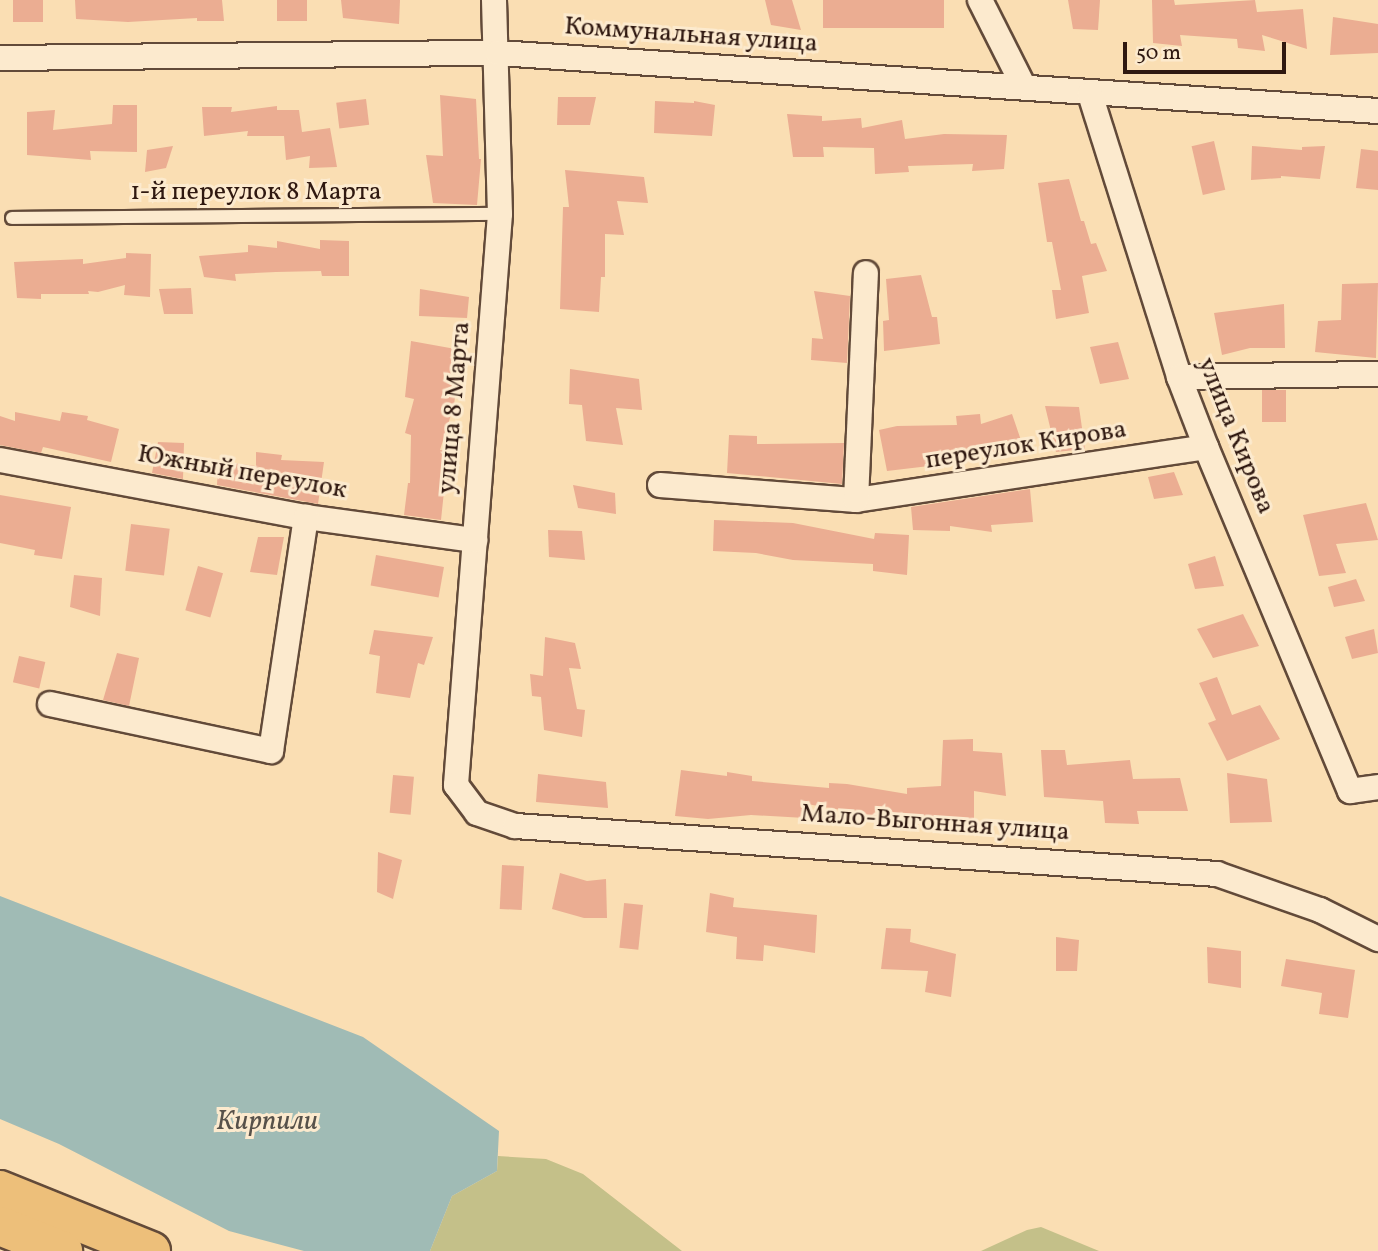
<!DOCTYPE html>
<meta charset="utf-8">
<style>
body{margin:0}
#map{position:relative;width:1378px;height:1251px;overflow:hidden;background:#fadeb3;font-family:Vollkorn,serif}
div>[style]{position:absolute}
.green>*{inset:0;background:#c4c089}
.water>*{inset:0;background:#a0bbb5}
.building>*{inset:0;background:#ebad92;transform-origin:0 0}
.roads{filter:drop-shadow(2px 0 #624a39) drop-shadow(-2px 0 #624a39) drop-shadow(0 2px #624a39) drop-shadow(0 -2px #624a39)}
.lane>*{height:12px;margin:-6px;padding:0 6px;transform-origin:6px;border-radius:6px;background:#fceace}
.street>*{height:24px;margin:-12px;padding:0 12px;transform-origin:12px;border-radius:12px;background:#fceace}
.primary>*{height:38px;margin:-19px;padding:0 19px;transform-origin:19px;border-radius:19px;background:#edbf7a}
span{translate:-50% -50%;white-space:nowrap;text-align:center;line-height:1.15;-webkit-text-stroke:6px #fceace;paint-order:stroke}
.street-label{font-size:26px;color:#2f1810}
.water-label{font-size:28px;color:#57514a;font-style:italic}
.scale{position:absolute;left:1123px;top:42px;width:163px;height:32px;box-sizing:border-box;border:4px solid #2f1810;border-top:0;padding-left:9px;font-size:21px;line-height:24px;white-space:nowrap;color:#2f1810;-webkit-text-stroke:5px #fceace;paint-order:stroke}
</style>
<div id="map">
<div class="green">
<i style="clip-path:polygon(498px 1156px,546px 1159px,583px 1174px,682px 1251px,430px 1251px,452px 1196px,497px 1171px)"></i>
<i style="clip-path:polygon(1041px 1227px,1099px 1251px,981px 1251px,1027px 1230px)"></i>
</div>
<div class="water">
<i style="clip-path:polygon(0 896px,363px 1037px,499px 1131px,497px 1171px,452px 1196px,430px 1251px,304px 1251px,229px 1231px,59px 1144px,0 1119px)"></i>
</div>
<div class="building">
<i style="left:13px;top:0;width:30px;height:22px"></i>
<i style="clip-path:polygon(75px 0,222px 0,224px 21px,197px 21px,197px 18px,128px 22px,76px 19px)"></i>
<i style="left:277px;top:0;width:30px;height:21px"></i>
<i style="clip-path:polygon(341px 0,400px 0,399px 24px,343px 18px)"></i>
<i style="clip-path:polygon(765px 0,792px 0,801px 30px,771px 25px)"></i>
<i style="left:823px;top:0;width:121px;height:28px"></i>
<i style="clip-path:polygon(1068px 0,1100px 0,1098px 30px,1073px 29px)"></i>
<i style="clip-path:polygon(1152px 0,1174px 0,1175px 5px,1255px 0,1257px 12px,1303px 9px,1307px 49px,1262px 35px,1265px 51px,1238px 48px,1237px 39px,1180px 35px,1182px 46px,1153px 43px)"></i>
<i style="clip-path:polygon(1333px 17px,1378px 24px,1378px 53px,1330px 55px)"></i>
<i style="clip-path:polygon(440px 95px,476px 99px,479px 159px,481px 159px,477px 205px,433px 203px,426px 155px,443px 156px)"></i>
<i style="clip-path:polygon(558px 97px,596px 97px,590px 125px,557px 125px)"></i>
<i style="left:366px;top:99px;width:26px;height:30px;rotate:83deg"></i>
<i style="clip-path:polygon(655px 101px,694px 103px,694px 101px,715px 105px,712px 136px,654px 133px)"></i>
<i style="clip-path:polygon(113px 105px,137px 105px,137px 152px,90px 151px,91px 160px,27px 155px,27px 112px,55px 110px,53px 130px,112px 124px)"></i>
<i style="clip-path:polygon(277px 106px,277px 110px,299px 110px,302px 132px,330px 128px,337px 167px,309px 168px,310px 156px,286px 160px,284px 136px,247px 136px,248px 131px,204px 136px,202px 107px,232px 107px,231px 112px)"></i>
<i style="clip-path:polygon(787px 114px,822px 116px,822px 121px,861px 118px,862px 128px,902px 120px,905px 139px,944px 134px,1007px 135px,1004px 169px,972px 171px,973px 164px,908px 166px,909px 172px,875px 174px,874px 148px,823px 147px,824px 157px,793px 157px)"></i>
<i style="left:1214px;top:141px;width:50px;height:23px;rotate:77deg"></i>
<i style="clip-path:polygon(173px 146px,166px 168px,145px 172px,147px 150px)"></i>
<i style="clip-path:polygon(1252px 146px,1302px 150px,1302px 147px,1325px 146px,1320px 179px,1281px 176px,1281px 178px,1251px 180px)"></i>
<i style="clip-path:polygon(1361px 149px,1378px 151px,1378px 190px,1356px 188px)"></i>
<i style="clip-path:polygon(565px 170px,644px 177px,648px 203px,617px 201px,624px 235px,605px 234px,605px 277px,601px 277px,599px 312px,560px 309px,563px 207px,569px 207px)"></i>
<i style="clip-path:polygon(1069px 179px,1081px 221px,1084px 221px,1091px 244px,1096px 243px,1107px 271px,1082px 276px,1089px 313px,1056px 319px,1052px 290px,1061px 290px,1052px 242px,1047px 242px,1038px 183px)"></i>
<i style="clip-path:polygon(320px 240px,349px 241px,349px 276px,322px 276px,321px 271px,276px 272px,235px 274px,236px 281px,204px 277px,199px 256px,248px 252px,248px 245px,277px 248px,277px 241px,320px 249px)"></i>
<i style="clip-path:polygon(126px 253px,151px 254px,150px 297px,124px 295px,125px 285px,98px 292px,88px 291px,89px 294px,41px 294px,41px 299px,17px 298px,14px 262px,83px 259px,83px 264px,126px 258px)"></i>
<i style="clip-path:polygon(921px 275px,932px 317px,937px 317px,940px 344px,884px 351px,883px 321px,889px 320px,886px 279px)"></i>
<i style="clip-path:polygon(1378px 283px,1376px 358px,1315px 352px,1318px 321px,1341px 320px,1342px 284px)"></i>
<i style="clip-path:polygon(191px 288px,193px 314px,164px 314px,159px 289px)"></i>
<i style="clip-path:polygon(420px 289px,469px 297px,467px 318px,419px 316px)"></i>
<i style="clip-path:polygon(814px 291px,850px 296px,847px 363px,811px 360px,812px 338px,823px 339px)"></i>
<i style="clip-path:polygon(1284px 304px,1285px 348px,1250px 348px,1222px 355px,1214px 313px)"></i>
<i style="clip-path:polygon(411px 341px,461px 350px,454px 405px,440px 450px,454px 452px,454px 483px,445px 482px,441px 520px,404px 515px,408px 483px,410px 483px,411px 435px,405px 433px,414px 399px,405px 397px)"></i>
<i style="clip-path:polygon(1118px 342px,1129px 379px,1100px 384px,1090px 347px)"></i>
<i style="clip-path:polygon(570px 369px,639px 379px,642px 410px,616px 408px,623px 445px,586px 441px,582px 405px,569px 404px)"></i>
<i style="left:1286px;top:390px;width:32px;height:24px;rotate:90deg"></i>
<i style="clip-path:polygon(1045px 406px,1079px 407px,1085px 449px,1056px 452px)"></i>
<i style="clip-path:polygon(15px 412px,60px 421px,62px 412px,88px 416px,87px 420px,119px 429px,111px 462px,43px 447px,41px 453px,0 445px,0 416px,15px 421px)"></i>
<i style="clip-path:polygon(980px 414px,981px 424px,1012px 414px,1025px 452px,945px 452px,946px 464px,887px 471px,879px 430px,897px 426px,957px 425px,956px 416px)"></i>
<i style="clip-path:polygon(729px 435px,757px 436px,757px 444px,844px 443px,842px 484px,727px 473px)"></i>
<i style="clip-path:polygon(158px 442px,184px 443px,183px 479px,152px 473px)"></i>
<i style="clip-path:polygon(256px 452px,282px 455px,281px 460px,324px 462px,318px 504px,217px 485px,218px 461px,256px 466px)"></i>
<i style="clip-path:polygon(1174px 472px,1183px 495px,1154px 499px,1148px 477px)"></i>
<i style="clip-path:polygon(573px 485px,615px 493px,616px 514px,578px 508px)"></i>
<i style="clip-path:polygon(1030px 489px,1033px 522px,991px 525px,992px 532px,950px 526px,950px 531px,913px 530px,911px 507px)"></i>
<i style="clip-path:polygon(0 495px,71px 507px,62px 559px,34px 555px,35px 550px,0 543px)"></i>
<i style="clip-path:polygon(1366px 503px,1378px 540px,1336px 544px,1346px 573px,1319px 576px,1303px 515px)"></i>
<i style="clip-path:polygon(714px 520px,793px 523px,874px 539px,875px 533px,909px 535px,907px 575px,873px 571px,873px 564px,793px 560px,756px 553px,713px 551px)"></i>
<i style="left:131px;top:524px;width:39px;height:47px;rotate:7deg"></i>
<i style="clip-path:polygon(548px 530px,582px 531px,585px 560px,549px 557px)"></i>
<i style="clip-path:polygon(258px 537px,284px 537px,277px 575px,250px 572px)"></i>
<i style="left:376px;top:555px;width:69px;height:31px;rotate:10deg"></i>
<i style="clip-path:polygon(1215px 556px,1224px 586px,1195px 589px,1188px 564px)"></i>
<i style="left:198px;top:566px;width:26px;height:46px;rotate:16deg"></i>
<i style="clip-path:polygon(74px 575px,102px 578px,100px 616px,70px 607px)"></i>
<i style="clip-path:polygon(1356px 579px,1365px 601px,1334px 607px,1328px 587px)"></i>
<i style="clip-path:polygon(1243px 614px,1259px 646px,1213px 658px,1197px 629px)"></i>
<i style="clip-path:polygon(1374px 629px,1378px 653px,1352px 659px,1345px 637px)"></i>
<i style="clip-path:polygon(374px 630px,433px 637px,424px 665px,418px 663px,410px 698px,376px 693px,380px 656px,369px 654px)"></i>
<i style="clip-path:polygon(545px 637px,575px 643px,581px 669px,569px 668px,577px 709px,585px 710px,582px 737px,544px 730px,541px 697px,532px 696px,530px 674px,543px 676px)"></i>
<i style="clip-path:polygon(117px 653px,139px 658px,129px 706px,103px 700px)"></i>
<i style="left:19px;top:656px;width:27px;height:27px;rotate:13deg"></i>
<i style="clip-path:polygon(1217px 677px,1232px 715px,1260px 705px,1280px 739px,1227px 761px,1208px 723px,1216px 720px,1199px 683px)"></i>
<i style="clip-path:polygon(973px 739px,973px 751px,1002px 753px,1006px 796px,974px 791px,974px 819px,928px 817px,879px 821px,864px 819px,864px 814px,807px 804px,805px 818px,751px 815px,708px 819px,675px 816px,681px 770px,727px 776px,727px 772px,752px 776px,752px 781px,829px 788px,829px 783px,847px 784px,907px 794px,907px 788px,941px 786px,943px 740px)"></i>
<i style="clip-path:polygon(1041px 750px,1065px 750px,1067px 765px,1130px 760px,1133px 779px,1180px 778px,1188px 811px,1137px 811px,1139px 824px,1105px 823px,1103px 801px,1044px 797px)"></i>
<i style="clip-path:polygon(1227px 773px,1267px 779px,1272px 822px,1230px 823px)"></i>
<i style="clip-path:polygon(538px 774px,606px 782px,608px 808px,536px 802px)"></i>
<i style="left:393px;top:775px;width:21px;height:38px;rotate:5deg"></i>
<i style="clip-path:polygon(378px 852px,402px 860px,393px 899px,377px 892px)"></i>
<i style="left:502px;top:865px;width:22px;height:44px;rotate:3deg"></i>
<i style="clip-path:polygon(560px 873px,587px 881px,606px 879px,607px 918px,584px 918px,552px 909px)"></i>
<i style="clip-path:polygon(710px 893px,734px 898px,733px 907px,817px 915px,815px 953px,764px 945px,763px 961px,736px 959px,737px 937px,706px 932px)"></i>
<i style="left:643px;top:905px;width:45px;height:19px;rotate:96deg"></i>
<i style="clip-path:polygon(886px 928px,911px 929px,910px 942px,956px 954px,951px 997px,925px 992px,928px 971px,881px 969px)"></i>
<i style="clip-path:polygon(1056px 937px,1079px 940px,1077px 971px,1056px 971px)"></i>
<i style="clip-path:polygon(1207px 947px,1241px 951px,1241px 988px,1208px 983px)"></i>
<i style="clip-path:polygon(1286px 959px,1355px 970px,1348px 1018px,1319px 1014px,1322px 993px,1281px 986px)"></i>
</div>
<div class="roads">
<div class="lane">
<i style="left:12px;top:218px;width:488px;rotate:-0.5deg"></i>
</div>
<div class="street">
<i style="left:494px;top:0;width:214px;rotate:88.4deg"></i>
<i style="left:500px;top:214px;width:573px;rotate:94.41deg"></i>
<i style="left:456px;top:785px;width:35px;rotate:53deg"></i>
<i style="left:477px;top:813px;width:40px;rotate:18.9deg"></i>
<i style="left:515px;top:826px;width:704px;rotate:3.91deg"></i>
<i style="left:1217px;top:874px;width:109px;rotate:19.3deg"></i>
<i style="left:1320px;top:910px;width:65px;rotate:26.6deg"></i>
<i style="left:980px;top:0;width:97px;rotate:63.2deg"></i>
<i style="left:0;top:58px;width:498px;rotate:-0.6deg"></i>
<i style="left:498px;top:53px;width:882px;rotate:3.77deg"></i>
<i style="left:1090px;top:94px;width:297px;rotate:72.5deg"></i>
<i style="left:1179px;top:377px;width:75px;rotate:68.9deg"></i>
<i style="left:1206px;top:447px;width:373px;rotate:67.3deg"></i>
<i style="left:1350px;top:791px;width:28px;rotate:-8deg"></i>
<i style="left:1179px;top:377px;width:199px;rotate:-0.9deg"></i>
<i style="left:0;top:460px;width:311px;rotate:10.6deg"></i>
<i style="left:306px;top:517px;width:171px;rotate:7.8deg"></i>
<i style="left:660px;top:485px;width:197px;rotate:4.4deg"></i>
<i style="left:856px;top:500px;width:354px;rotate:-8.6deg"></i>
<i style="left:856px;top:500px;width:227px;rotate:-87.5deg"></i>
<i style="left:50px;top:704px;width:226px;rotate:12deg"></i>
<i style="left:271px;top:751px;width:237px;rotate:-81.5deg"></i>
</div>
<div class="primary">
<i style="left:0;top:1190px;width:163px;rotate:22deg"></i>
<i style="left:0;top:1226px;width:68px;rotate:21.6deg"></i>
</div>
</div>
<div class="street-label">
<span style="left:691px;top:36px;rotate:4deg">Коммунальная улица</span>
<span style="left:256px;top:193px">1-й переулок 8 Марта</span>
<span style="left:455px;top:408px;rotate:-85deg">улица 8 Марта</span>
<span style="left:1235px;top:436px;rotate:68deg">улица Кирова</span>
<span style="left:1026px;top:446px;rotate:-9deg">переулок Кирова</span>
<span style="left:242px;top:473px;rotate:10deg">Южный переулок</span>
<span style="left:935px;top:824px;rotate:4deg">Мало-Выгонная улица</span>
</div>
<div class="water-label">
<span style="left:267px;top:1122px">Кирпили</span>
</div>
<div class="scale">50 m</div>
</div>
